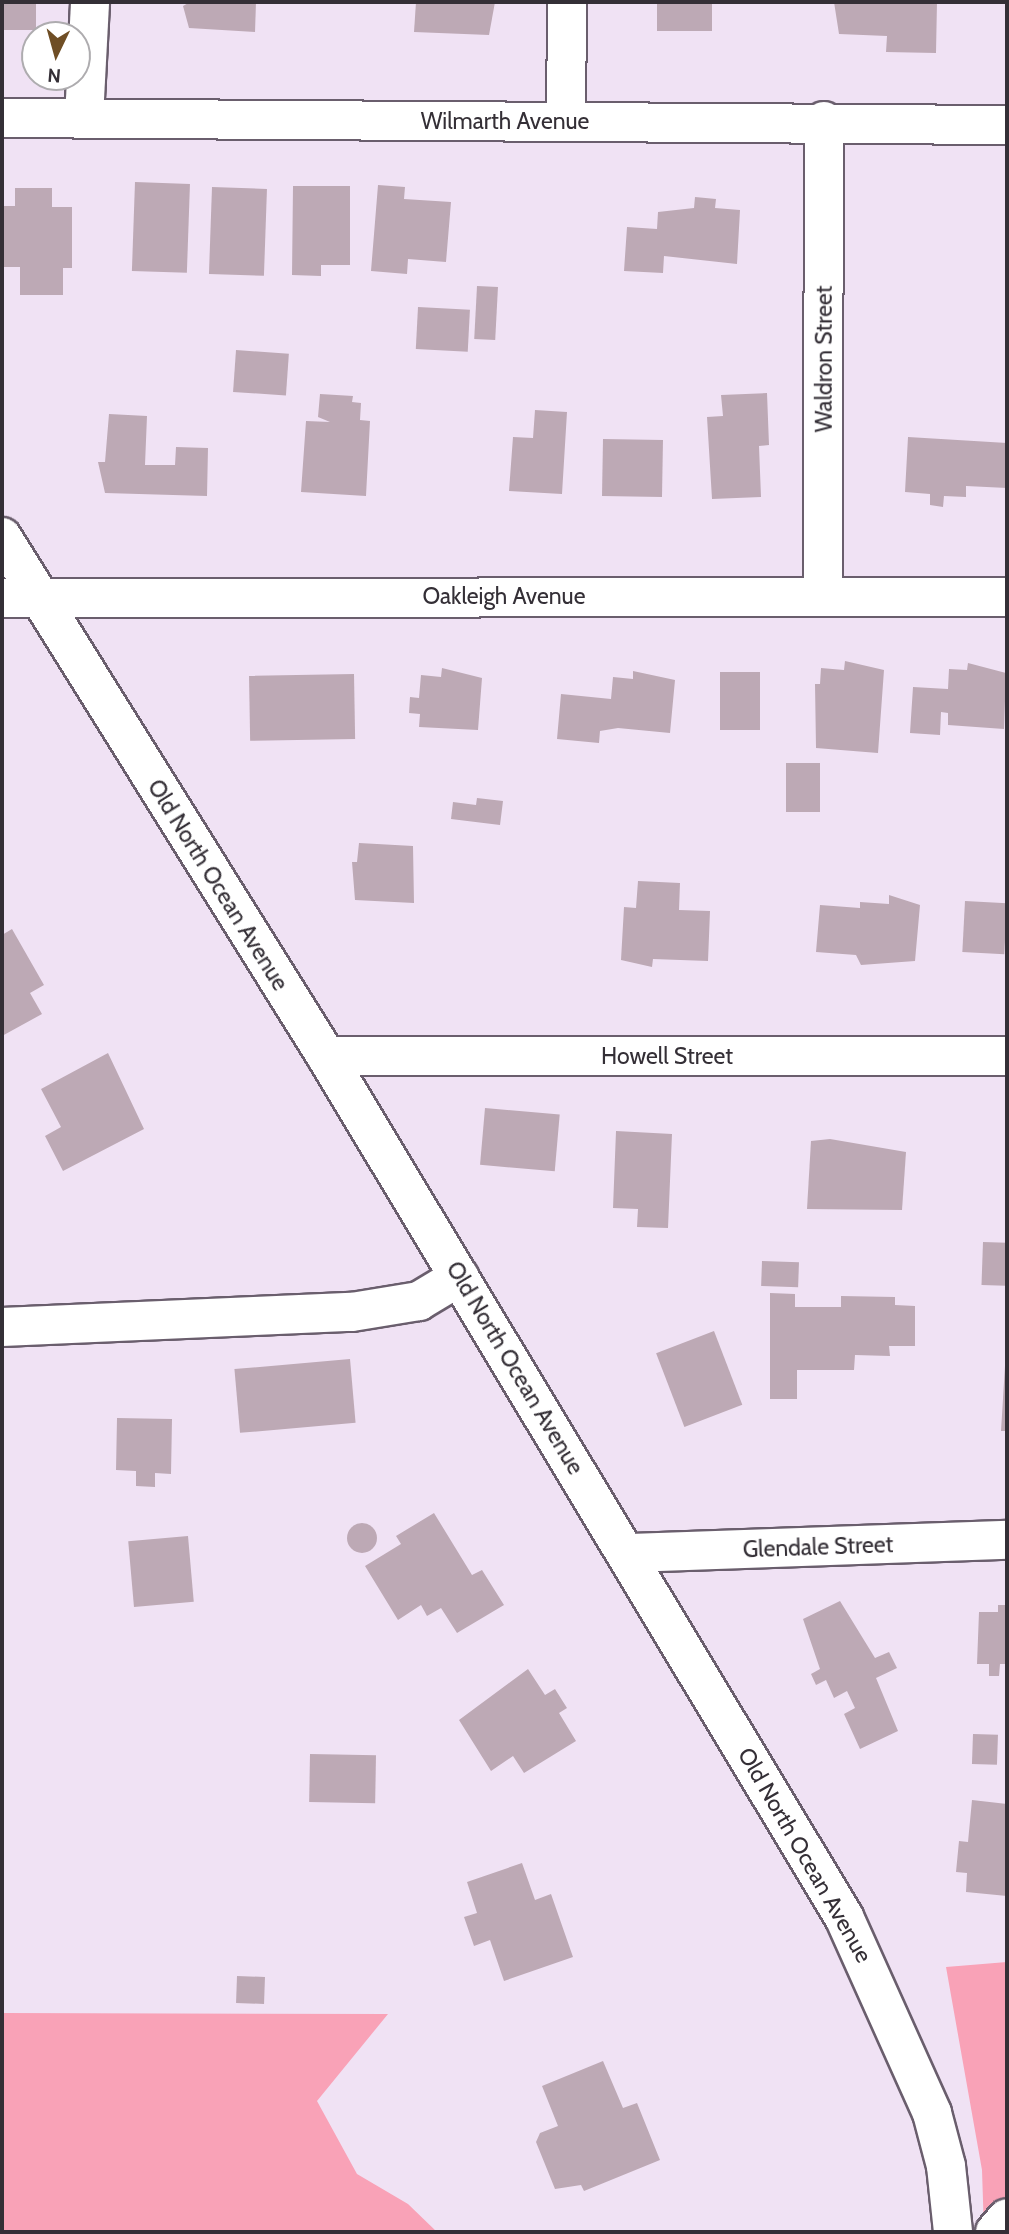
<!DOCTYPE html>
<style>
body{margin:0}
#map{position:relative;width:1009px;height:2234px;overflow:hidden;background:#f0e2f4;font-family:Cabin,sans-serif}
div>[style]{position:absolute}
.green>*{inset:0;background:#f9a2b7}
.building>*{inset:0;background:#bda9b5;transform-origin:0 0}
.round{border-radius:50%}
.roads{filter:drop-shadow(2px 0 #6a5e6d) drop-shadow(-2px 0 #6a5e6d) drop-shadow(0 2px #6a5e6d) drop-shadow(0 -2px #6a5e6d)}
.minor>*{height:38px;margin:-19px;padding:0 19px;transform-origin:19px;border-radius:19px;background:#fff}
span{translate:-50% -50%;white-space:nowrap;text-align:center;line-height:1.15;-webkit-text-stroke:5px #fff;paint-order:stroke}
.street-label{font-size:23px;color:#342f36}
.frame{position:absolute;inset:0;border:4px solid #342f36;pointer-events:none}
.north{position:absolute;left:21px;top:21px;width:70px;height:70px;box-sizing:border-box;background:#fff;border:2px solid #aeacaf;border-radius:50%;rotate:185deg;font-size:19px;font-weight:700;line-height:28px;text-align:center;color:#342f36}
.north::after{content:'';display:block;margin:auto;width:24px;height:32px;background:#6f4e25;clip-path:polygon(50% 0,100% 100%,50% 72%,0 100%)}
</style>
<div id="map">
<div class="green">
<i style="clip-path:polygon(1007px 1962px,1007px 2232px,984px 2232px,982px 2170px,946px 1967px)"></i>
<i style="clip-path:polygon(2px 2013px,388px 2014px,317px 2101px,357px 2174px,408px 2204px,437px 2232px,2px 2232px)"></i>
</div>
<div class="building">
<i style="left:2px;top:2px;width:34px;height:28px"></i>
<i style="clip-path:polygon(190px 2px,256px 2px,255px 32px,189px 28px,183px 6px)"></i>
<i style="clip-path:polygon(416px 2px,495px 2px,489px 35px,414px 32px)"></i>
<i style="left:657px;top:2px;width:55px;height:29px"></i>
<i style="clip-path:polygon(834px 2px,937px 2px,936px 53px,886px 52px,887px 36px,839px 34px)"></i>
<i style="left:135px;top:182px;width:55px;height:89px;rotate:2deg"></i>
<i style="clip-path:polygon(378px 185px,405px 187px,404px 199px,451px 202px,446px 262px,408px 259px,407px 274px,371px 271px)"></i>
<i style="clip-path:polygon(293px 186px,350px 186px,350px 265px,321px 265px,321px 276px,292px 275px)"></i>
<i style="left:212px;top:187px;width:55px;height:87px;rotate:2deg"></i>
<i style="clip-path:polygon(15px 188px,52px 188px,52px 207px,72px 207px,72px 268px,63px 268px,63px 295px,20px 295px,20px 267px,2px 267px,2px 206px,15px 206px)"></i>
<i style="clip-path:polygon(695px 197px,716px 199px,715px 208px,740px 210px,737px 264px,664px 256px,663px 273px,624px 271px,627px 227px,657px 229px,658px 212px,694px 208px)"></i>
<i style="left:477px;top:286px;width:21px;height:53px;rotate:3deg"></i>
<i style="left:418px;top:307px;width:52px;height:42px;rotate:3deg"></i>
<i style="left:236px;top:350px;width:53px;height:42px;rotate:4deg"></i>
<i style="clip-path:polygon(767px 393px,769px 445px,759px 446px,761px 497px,712px 499px,707px 417px,723px 416px,721px 395px)"></i>
<i style="clip-path:polygon(320px 394px,353px 396px,352px 402px,361px 403px,360px 420px,370px 421px,366px 496px,301px 492px,306px 421px,330px 422px,318px 417px)"></i>
<i style="clip-path:polygon(535px 410px,567px 412px,562px 494px,509px 491px,513px 437px,533px 438px)"></i>
<i style="clip-path:polygon(109px 414px,147px 416px,145px 465px,175px 465px,176px 447px,208px 448px,207px 496px,105px 493px,98px 462px,105px 462px)"></i>
<i style="clip-path:polygon(908px 437px,1007px 443px,1007px 488px,966px 486px,966px 497px,944px 496px,943px 507px,930px 505px,930px 494px,905px 492px)"></i>
<i style="left:603px;top:439px;width:60px;height:57px;rotate:1deg"></i>
<i style="clip-path:polygon(845px 661px,884px 670px,878px 753px,816px 748px,815px 684px,820px 684px,821px 668px,844px 670px)"></i>
<i style="clip-path:polygon(968px 663px,1006px 673px,1004px 729px,948px 725px,948px 713px,941px 712px,940px 735px,910px 733px,913px 687px,948px 689px,949px 669px,967px 670px)"></i>
<i style="clip-path:polygon(442px 668px,482px 678px,478px 730px,419px 727px,420px 714px,409px 713px,410px 697px,419px 698px,421px 675px,441px 677px)"></i>
<i style="clip-path:polygon(633px 671px,675px 680px,670px 733px,618px 728px,600px 731px,599px 743px,557px 739px,561px 694px,611px 699px,613px 677px,633px 679px)"></i>
<i style="left:720px;top:672px;width:40px;height:58px"></i>
<i style="left:354px;top:674px;width:65px;height:105px;rotate:89deg"></i>
<i style="left:786px;top:763px;width:34px;height:49px"></i>
<i style="clip-path:polygon(477px 798px,503px 801px,500px 825px,451px 819px,453px 802px,476px 805px)"></i>
<i style="clip-path:polygon(359px 843px,413px 846px,414px 903px,355px 900px,352px 862px,357px 862px)"></i>
<i style="clip-path:polygon(638px 881px,680px 883px,679px 910px,710px 911px,708px 961px,653px 959px,652px 967px,621px 960px,624px 907px,636px 908px)"></i>
<i style="clip-path:polygon(889px 895px,920px 905px,915px 961px,861px 965px,856px 955px,816px 952px,820px 905px,860px 908px,860px 902px,889px 904px)"></i>
<i style="left:965px;top:901px;width:42px;height:51px;rotate:3deg"></i>
<i style="clip-path:polygon(12px 929px,44px 985px,30px 993px,42px 1014px,2px 1036px,2px 935px)"></i>
<i style="clip-path:polygon(108px 1053px,144px 1129px,63px 1171px,45px 1136px,61px 1127px,41px 1089px)"></i>
<i style="left:485px;top:1108px;width:75px;height:57px;rotate:5deg"></i>
<i style="clip-path:polygon(616px 1131px,672px 1134px,668px 1228px,637px 1227px,638px 1209px,613px 1208px)"></i>
<i style="clip-path:polygon(830px 1139px,906px 1152px,902px 1210px,807px 1209px,811px 1141px)"></i>
<i style="left:983px;top:1242px;width:24px;height:43px;rotate:2deg"></i>
<i style="left:762px;top:1261px;width:37px;height:25px;rotate:2deg"></i>
<i style="clip-path:polygon(770px 1293px,795px 1294px,795px 1307px,841px 1307px,841px 1296px,895px 1297px,895px 1305px,915px 1306px,915px 1346px,889px 1346px,890px 1356px,855px 1355px,854px 1370px,797px 1370px,797px 1399px,770px 1399px)"></i>
<i style="left:714px;top:1331px;width:79px;height:62px;rotate:69deg"></i>
<i style="left:350px;top:1359px;width:64px;height:116px;rotate:85deg"></i>
<i style="clip-path:polygon(1005px 1366px,1007px 1367px,1007px 1431px,1001px 1431px)"></i>
<i style="clip-path:polygon(117px 1418px,172px 1419px,171px 1474px,155px 1473px,155px 1487px,136px 1486px,136px 1471px,116px 1470px)"></i>
<i style="clip-path:polygon(434px 1513px,472px 1575px,482px 1570px,504px 1605px,457px 1633px,441px 1608px,427px 1616px,421px 1605px,398px 1620px,365px 1566px,401px 1544px,396px 1536px)"></i>
<i class="round" style="left:347px;top:1523px;width:30px;height:30px"></i>
<i style="left:188px;top:1536px;width:66px;height:60px;rotate:85deg"></i>
<i style="clip-path:polygon(840px 1601px,875px 1658px,889px 1652px,897px 1668px,876px 1678px,898px 1731px,860px 1749px,844px 1714px,855px 1708px,847px 1691px,834px 1698px,826px 1680px,816px 1685px,811px 1674px,820px 1669px,803px 1619px)"></i>
<i style="clip-path:polygon(998px 1605px,1007px 1605px,1007px 1664px,1000px 1664px,999px 1676px,989px 1676px,989px 1664px,977px 1664px,979px 1612px,998px 1612px)"></i>
<i style="clip-path:polygon(528px 1669px,545px 1695px,555px 1689px,567px 1708px,559px 1713px,576px 1741px,524px 1773px,513px 1756px,491px 1771px,459px 1720px)"></i>
<i style="left:973px;top:1734px;width:25px;height:30px;rotate:2deg"></i>
<i style="left:310px;top:1754px;width:66px;height:48px;rotate:1deg"></i>
<i style="clip-path:polygon(972px 1800px,1007px 1804px,1007px 1896px,966px 1892px,967px 1873px,956px 1872px,959px 1841px,968px 1842px)"></i>
<i style="clip-path:polygon(522px 1863px,535px 1900px,551px 1894px,573px 1957px,504px 1981px,490px 1940px,474px 1946px,464px 1917px,477px 1913px,467px 1882px)"></i>
<i style="left:237px;top:1976px;width:28px;height:27px;rotate:2deg"></i>
<i style="clip-path:polygon(603px 2061px,623px 2108px,637px 2103px,660px 2160px,584px 2191px,581px 2185px,555px 2189px,536px 2142px,540px 2133px,558px 2126px,542px 2086px)"></i>
</div>
<div class="roads">
<div class="minor">
<i style="left:2px;top:118px;width:1005px;rotate:0.4deg"></i>
<i style="left:84px;top:118px;width:116px;rotate:-87deg"></i>
<i style="left:566px;top:121px;width:119px;rotate:-89.5deg"></i>
<i style="left:2px;top:537px;width:612px;rotate:58.02deg"></i>
<i style="left:326px;top:1056px;width:1005px;rotate:58.97deg"></i>
<i style="left:844px;top:1917px;width:215px;rotate:65.8deg"></i>
<i style="left:932px;top:2113px;width:55px;rotate:75.2deg"></i>
<i style="left:946px;top:2166px;width:66px;rotate:83.9deg"></i>
<i style="left:823px;top:596px;width:475px;rotate:-89.9deg"></i>
<i style="left:2px;top:598px;width:1005px;rotate:-0.06deg"></i>
<i style="left:326px;top:1056px;width:681px"></i>
<i style="left:2px;top:1327px;width:350px;rotate:-2.5deg"></i>
<i style="left:352px;top:1312px;width:68px;rotate:-9.3deg"></i>
<i style="left:419px;top:1301px;width:47px;rotate:-31deg"></i>
<i style="left:628px;top:1553px;width:379px;rotate:-2deg"></i>
<i style="left:995px;top:2232px;width:18px;rotate:-49deg"></i>
</div>
</div>
<div class="street-label">
<span style="left:505px;top:121px">Wilmarth Avenue</span>
<span style="left:824px;top:359px;rotate:-90deg">Waldron Street</span>
<span style="left:504px;top:596px">Oakleigh Avenue</span>
<span style="left:218px;top:885px;rotate:58deg">Old North Ocean Avenue</span>
<span style="left:667px;top:1056px">Howell Street</span>
<span style="left:515px;top:1368px;rotate:59deg">Old North Ocean Avenue</span>
<span style="left:818px;top:1547px;rotate:-2deg">Glendale Street</span>
<span style="left:805px;top:1855px;rotate:60deg">Old North Ocean Avenue</span>
</div>
<div class="frame"></div>
<div class="north">N</div>
</div>
